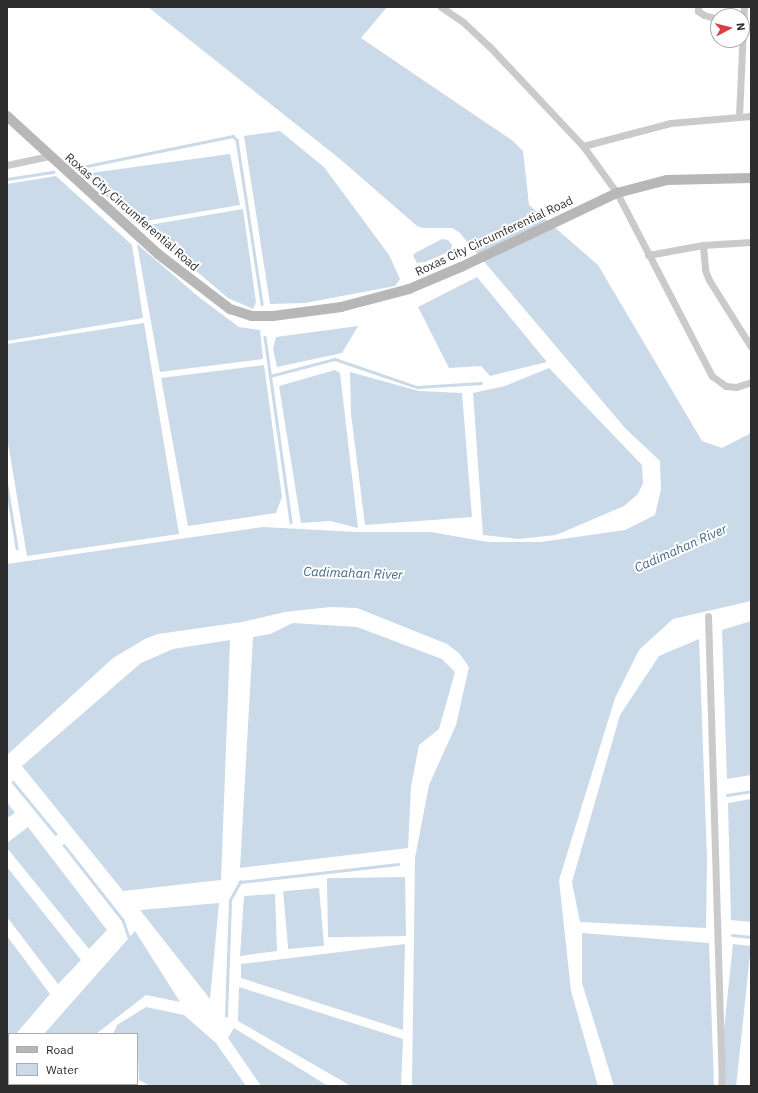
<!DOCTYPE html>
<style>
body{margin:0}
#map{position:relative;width:758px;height:1093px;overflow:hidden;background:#fff;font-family:"IBM Plex Sans",sans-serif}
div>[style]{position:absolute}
.water>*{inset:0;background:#cadae8;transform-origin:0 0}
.stream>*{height:2.5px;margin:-1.25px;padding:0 1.25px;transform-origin:1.25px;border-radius:1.25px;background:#cadae8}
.minor>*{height:7px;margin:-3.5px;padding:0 3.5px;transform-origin:3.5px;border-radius:3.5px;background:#cacaca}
.secondary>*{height:10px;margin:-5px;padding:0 5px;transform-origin:5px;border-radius:5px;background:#b7b7b7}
span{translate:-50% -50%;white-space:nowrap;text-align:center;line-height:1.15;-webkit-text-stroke:4px #fff;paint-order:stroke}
.street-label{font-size:12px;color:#2d2d2d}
.water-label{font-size:13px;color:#446887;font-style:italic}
.frame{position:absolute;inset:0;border:8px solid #2d2d2d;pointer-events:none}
.legend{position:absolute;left:8px;top:1033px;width:130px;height:52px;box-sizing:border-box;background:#fff;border:1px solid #ababab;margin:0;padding:5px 7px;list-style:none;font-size:12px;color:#2d2d2d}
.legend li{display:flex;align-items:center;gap:8px;height:20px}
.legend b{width:20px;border:1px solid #ababab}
.north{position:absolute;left:710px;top:8px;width:40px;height:40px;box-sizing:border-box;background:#fff;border:1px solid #ababab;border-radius:50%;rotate:83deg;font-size:11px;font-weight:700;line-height:16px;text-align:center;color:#2d2d2d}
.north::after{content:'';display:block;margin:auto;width:14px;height:18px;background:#d34241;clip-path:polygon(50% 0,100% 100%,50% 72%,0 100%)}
</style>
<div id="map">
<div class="water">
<i style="clip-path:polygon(148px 7px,387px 7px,361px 38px,513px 141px,523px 151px,529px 205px,598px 265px,702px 441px,722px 448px,751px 433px,751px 601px,673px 619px,639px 650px,615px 698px,559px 880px,571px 991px,598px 1086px,412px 1086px,415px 858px,429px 785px,456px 725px,469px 667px,459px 653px,447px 644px,357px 608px,330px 607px,285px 612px,242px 622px,158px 634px,145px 639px,113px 658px,7px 755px,7px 564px,263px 527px,356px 532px,431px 532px,488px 542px,541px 542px,625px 530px,655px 515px,661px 489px,660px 461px,625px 428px,459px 232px,452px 228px,423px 228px,417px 226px,340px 159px)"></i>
<i style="clip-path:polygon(280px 131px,324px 167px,389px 255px,400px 279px,395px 286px,305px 303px,270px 304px,244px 136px)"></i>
<i style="clip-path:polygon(230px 154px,240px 205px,134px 223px,83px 174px)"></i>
<i style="clip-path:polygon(56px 176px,132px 245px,143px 318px,7px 341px,7px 184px)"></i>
<i style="clip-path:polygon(243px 209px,256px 302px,253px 309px,228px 298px,143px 226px)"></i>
<i style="clip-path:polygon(442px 239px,448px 240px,452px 245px,451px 251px,425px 262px,417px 263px,413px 256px,415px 253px)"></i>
<i style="clip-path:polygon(137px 244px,200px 298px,239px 327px,260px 330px,263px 359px,160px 372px)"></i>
<i style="clip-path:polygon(477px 277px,547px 362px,490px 376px,481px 366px,449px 368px,418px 307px)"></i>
<i style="clip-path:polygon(144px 323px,179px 534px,27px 556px,7px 437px,7px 344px)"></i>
<i style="clip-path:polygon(358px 326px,342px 353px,277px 367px,273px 349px,276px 337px)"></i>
<i style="clip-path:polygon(264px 365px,282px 497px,276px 513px,188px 526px,161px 378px)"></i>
<i style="clip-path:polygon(549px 368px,642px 465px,643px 483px,638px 494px,624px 506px,556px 535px,518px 539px,483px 535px,473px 393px,505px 386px)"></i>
<i style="clip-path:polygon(335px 370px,340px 373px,358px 528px,330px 521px,301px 523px,279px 386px)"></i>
<i style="clip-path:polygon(350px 372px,419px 391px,462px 393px,472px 517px,365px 525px,351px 414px)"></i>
<i style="clip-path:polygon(751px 621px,751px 775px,727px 779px,722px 630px)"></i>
<i style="clip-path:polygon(293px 623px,357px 627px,442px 659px,455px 672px,439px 729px,419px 745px,411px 787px,408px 848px,240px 868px,253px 637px,270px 634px)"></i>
<i style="clip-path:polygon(699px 639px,707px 858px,706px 928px,580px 922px,572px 882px,620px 715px,659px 656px)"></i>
<i style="clip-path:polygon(230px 640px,221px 880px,123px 891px,22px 766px,141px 663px,173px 649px)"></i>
<i style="clip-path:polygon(751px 799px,751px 922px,731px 920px,728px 803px)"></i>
<i style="clip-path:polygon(7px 802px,15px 813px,7px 818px)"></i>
<i style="clip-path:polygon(28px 827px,107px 930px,89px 949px,7px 848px,7px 843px)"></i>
<i style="clip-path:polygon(7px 867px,81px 960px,58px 984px,7px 917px)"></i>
<i style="left:405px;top:877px;width:59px;height:78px;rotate:89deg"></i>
<i style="left:319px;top:888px;width:58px;height:36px;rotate:85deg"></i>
<i style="clip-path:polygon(275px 894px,277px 951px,240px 956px,244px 896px)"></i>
<i style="clip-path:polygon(219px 903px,210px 999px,140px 910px)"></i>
<i style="clip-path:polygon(135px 931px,180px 1002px,146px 995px,96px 1034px,44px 1034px)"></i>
<i style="clip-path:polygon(582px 933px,709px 943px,714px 1086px,614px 1086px,582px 983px)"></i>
<i style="clip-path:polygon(7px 936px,50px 994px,16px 1034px,9px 1034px,7px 1044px)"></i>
<i style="clip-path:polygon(405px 944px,403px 1030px,241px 978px,241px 964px)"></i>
<i style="left:733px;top:944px;width:18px;height:142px;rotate:6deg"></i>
<i style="clip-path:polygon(239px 987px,403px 1039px,401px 1086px,351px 1086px,238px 1021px)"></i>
<i style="clip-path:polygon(146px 1007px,184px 1015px,216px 1043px,246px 1086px,150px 1086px,139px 1080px,137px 1034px,113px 1034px,117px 1025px)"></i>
<i style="clip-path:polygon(234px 1028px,328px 1086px,261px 1086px,228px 1038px)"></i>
<i style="clip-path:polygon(9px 1073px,9px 1084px,117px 1086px,7px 1086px)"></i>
</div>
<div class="stream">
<i style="left:77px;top:168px;width:159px;rotate:-11.6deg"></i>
<i style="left:233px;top:136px;width:6px;rotate:45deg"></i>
<i style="left:237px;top:140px;width:166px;rotate:81.3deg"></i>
<i style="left:7px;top:179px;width:47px;rotate:-8.7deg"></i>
<i style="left:265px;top:337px;width:187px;rotate:82deg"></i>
<i style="left:270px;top:376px;width:67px;rotate:-14.7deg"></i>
<i style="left:335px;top:359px;width:87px;rotate:18.9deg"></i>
<i style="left:417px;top:387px;width:64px;rotate:-3.6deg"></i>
<i style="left:7px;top:486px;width:63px;rotate:80.8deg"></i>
<i style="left:13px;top:782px;width:67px;rotate:50.4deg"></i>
<i style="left:727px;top:795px;width:24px;rotate:-9deg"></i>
<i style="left:64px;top:845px;width:95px;rotate:51.8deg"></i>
<i style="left:123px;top:920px;width:18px;rotate:71deg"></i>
<i style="left:732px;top:935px;width:19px;rotate:6deg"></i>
<i style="left:226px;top:1016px;width:116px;rotate:-88deg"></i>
<i style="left:230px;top:900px;width:21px;rotate:-61deg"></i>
<i style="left:240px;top:882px;width:159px;rotate:-6.5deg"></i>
</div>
<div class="minor">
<i style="left:441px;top:7px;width:27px;rotate:34deg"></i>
<i style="left:463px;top:22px;width:35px;rotate:43deg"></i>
<i style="left:489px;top:46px;width:137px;rotate:46.8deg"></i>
<i style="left:583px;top:146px;width:58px;rotate:54.1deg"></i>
<i style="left:617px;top:193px;width:206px;rotate:62.6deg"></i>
<i style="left:712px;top:376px;width:17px;rotate:36deg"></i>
<i style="left:726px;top:386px;width:10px;rotate:6deg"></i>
<i style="left:736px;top:387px;width:16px;rotate:-18deg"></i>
<i style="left:698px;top:7px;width:4px;rotate:90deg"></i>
<i style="left:698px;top:11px;width:7px;rotate:34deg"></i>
<i style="left:704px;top:15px;width:15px;rotate:16deg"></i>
<i style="left:739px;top:116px;width:109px;rotate:-87.4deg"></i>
<i style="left:583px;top:146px;width:90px;rotate:-14.8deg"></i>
<i style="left:670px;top:123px;width:81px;rotate:-4.9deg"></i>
<i style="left:7px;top:165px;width:43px;rotate:-12.1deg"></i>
<i style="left:703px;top:245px;width:25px;rotate:85deg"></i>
<i style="left:705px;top:270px;width:11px;rotate:68deg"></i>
<i style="left:709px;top:280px;width:79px;rotate:57.9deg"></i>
<i style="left:648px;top:255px;width:56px;rotate:-10.3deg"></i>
<i style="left:703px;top:245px;width:48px;rotate:-3.6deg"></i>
<i style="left:708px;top:616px;width:470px;rotate:88.3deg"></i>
</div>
<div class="secondary">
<i style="left:7px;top:116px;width:205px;rotate:42.4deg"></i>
<i style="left:158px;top:254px;width:91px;rotate:37.4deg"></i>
<i style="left:230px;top:309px;width:22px;rotate:18deg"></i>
<i style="left:251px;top:316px;width:22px"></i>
<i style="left:273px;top:316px;width:69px;rotate:-7.5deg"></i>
<i style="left:341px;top:307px;width:70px;rotate:-14.8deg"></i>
<i style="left:409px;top:289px;width:56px;rotate:-22.9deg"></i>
<i style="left:461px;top:267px;width:173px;rotate:-25.4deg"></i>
<i style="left:617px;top:193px;width:52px;rotate:-14.6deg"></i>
<i style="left:667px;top:180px;width:84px;rotate:-1.4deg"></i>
</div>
<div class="street-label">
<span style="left:132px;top:212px;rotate:41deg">Roxas City Circumferential Road</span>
<span style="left:494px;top:236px;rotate:-25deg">Roxas City Circumferential Road</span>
</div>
<div class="water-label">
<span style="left:681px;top:549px;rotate:-24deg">Cadimahan River</span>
<span style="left:353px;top:574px;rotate:2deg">Cadimahan River</span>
</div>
<div class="frame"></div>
<ul class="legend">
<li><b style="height:5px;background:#b7b7b7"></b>Road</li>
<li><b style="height:11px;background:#cadae8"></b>Water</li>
</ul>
<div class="north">N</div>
</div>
